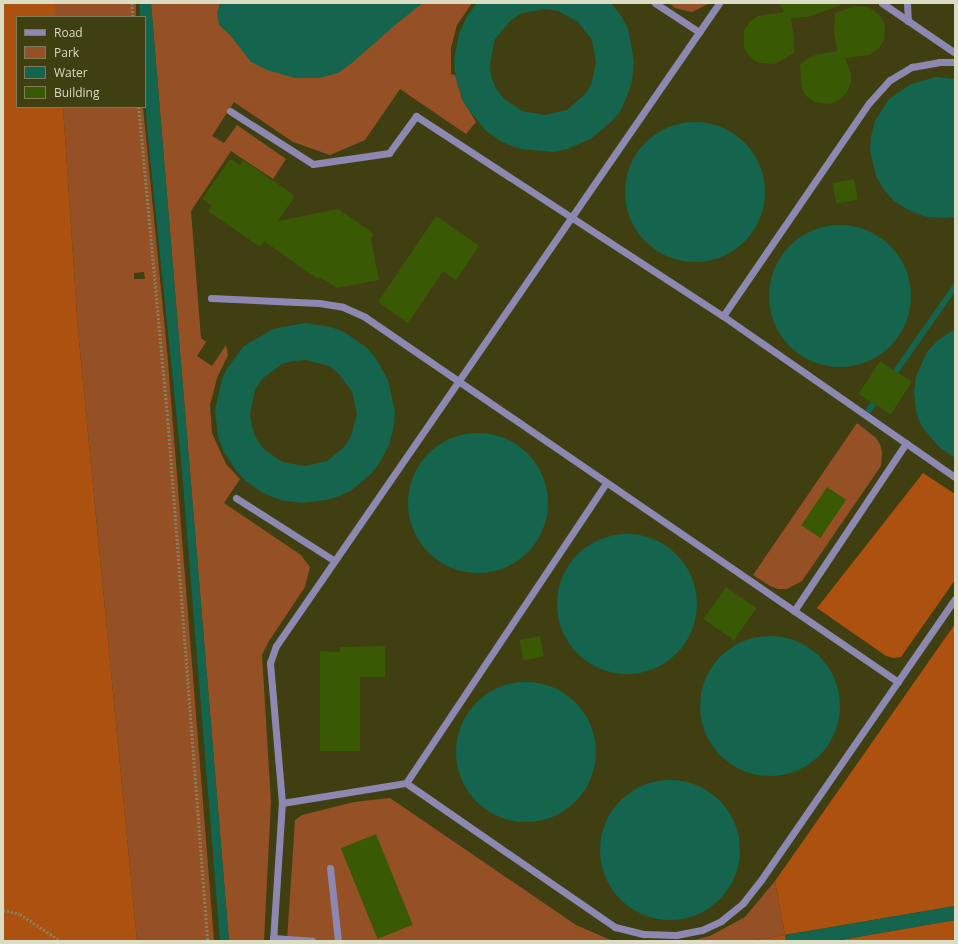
<!DOCTYPE html>
<style>
body{margin:0}
#map{position:relative;width:958px;height:944px;overflow:hidden;background:#3f3f11;font-family:"Open Sans",sans-serif}
div>[style]{position:absolute}
.green>*{inset:0;background:#965026;transform-origin:0 0}
.forest>*{inset:0;background:#ac510f}
.water>*{inset:0;background:#14644e}
.round{border-radius:50%}
.stream>*{height:5.5px;margin:-2.75px;padding:0 2.75px;transform-origin:2.75px;border-radius:2.75px;background:#14644e}
.building>*{inset:0;background:#3a5905;transform-origin:0 0}
.path>*{height:2.5px;margin-top:-1.25px;transform-origin:0;background:repeating-linear-gradient(90deg,#83835f 0 2px,transparent 0 4px)}
.minor>*{height:7px;margin:-3.5px;padding:0 3.5px;transform-origin:3.5px;border-radius:3.5px;background:#8c88b1}
span{translate:-50% -50%;white-space:nowrap;text-align:center;line-height:1.15;-webkit-text-stroke:3.5px #3f3f11;paint-order:stroke}
.frame{position:absolute;inset:0;border:4px solid #dbdcc4;pointer-events:none}
.legend{position:absolute;left:16px;top:16px;width:130px;height:92px;box-sizing:border-box;background:#3f3f11;border:1px solid #7d7e59;margin:0;padding:5px 7px;list-style:none;font-size:12px;color:#dbdcc4}
.legend li{display:flex;align-items:center;gap:8px;height:20px}
.legend b{width:20px;border:1px solid #7d7e59}
</style>
<div id="map">
<div class="green">
<i style="left:55px;top:3px;width:81px;height:14px"></i>
<i style="clip-path:polygon(151px 3px,472px 3px,457px 25px,451px 48px,451px 74px,455px 75px,462px 99px,476px 122px,466px 134px,400px 89px,365px 140px,330px 155px,293px 142px,234px 102px,212px 136px,224px 143px,237px 125px,286px 159px,273px 179px,231px 151px,191px 211px,201px 338px,206px 342px,197px 356px,212px 366px,226px 345px,228px 355px,217px 378px,210px 405px,212px 433px,226px 464px,240px 479px,224px 503px,301px 555px,310px 567px,305px 587px,269px 641px,262px 655px,271px 802px,264px 941px,229px 941px)"></i>
<i style="clip-path:polygon(669px 3px,710px 3px,692px 12px,675px 8px)"></i>
<i style="clip-path:polygon(evenodd,63px 107px,143px 107px,167px 350px,214px 941px,137px 941px,78px 330px,63px 107px,144px 272px,145px 279px,134px 279px,134px 273px,144px 272px)"></i>
<i style="clip-path:polygon(857px 423px,876px 438px,880px 444px,882px 452px,881px 466px,802px 581px,787px 589px,778px 589px,770px 586px,753px 575px)"></i>
<i style="clip-path:polygon(390px 798px,576px 925px,613px 941px,287px 941px,295px 820px,302px 815px,354px 802px)"></i>
<i style="clip-path:polygon(775px 881px,785px 935px,749px 941px,690px 941px,710px 936px,745px 917px)"></i>
</div>
<div class="forest">
<i style="clip-path:polygon(3px 3px,55px 3px,56px 17px,17px 17px,17px 107px,63px 107px,78px 330px,137px 941px,3px 941px)"></i>
<i style="clip-path:polygon(923px 473px,955px 494px,955px 580px,901px 657px,894px 658px,886px 656px,817px 608px)"></i>
<i style="clip-path:polygon(955px 624px,955px 906px,785px 935px,786px 941px,749px 941px,785px 935px,775px 881px)"></i>
<i style="clip-path:polygon(955px 920px,955px 941px,835px 941px)"></i>
</div>
<div class="water">
<i style="clip-path:polygon(139px 3px,151px 3px,229px 941px,220px 941px,181px 459px,147px 129px,145px 94px,145px 17px,140px 17px)"></i>
<i style="clip-path:polygon(220px 3px,423px 3px,395px 25px,352px 63px,338px 73px,319px 78px,295px 78px,267px 70px,251px 62px,230px 35px,219px 25px,217px 13px)"></i>
<i style="clip-path:polygon(evenodd,477px 3px,611px 3px,622px 17px,628px 29px,634px 61px,632px 81px,628px 94px,620px 112px,611px 122px,591px 139px,567px 149px,554px 152px,521px 149px,502px 142px,486px 131px,465px 105px,458px 86px,455px 74px,454px 60px,459px 34px,467px 16px,477px 3px,546px 9px,558px 11px,578px 22px,592px 40px,596px 63px,591px 85px,584px 95px,567px 110px,545px 115px,522px 111px,503px 98px,496px 88px,491px 76px,490px 63px,495px 39px,511px 20px,522px 13px,546px 9px)"></i>
<i style="clip-path:polygon(936px 77px,955px 79px,955px 217px,942px 218px,927px 217px,912px 212px,894px 201px,884px 190px,876px 176px,870px 151px,871px 136px,875px 121px,889px 99px,911px 84px)"></i>
<i class="round" style="left:625px;top:122px;width:140px;height:140px"></i>
<i class="round" style="left:769px;top:225px;width:142px;height:142px"></i>
<i style="clip-path:polygon(evenodd,305px 323px,331px 327px,344px 332px,366px 347px,375px 357px,388px 380px,395px 412px,394px 425px,389px 445px,380px 462px,372px 473px,352px 490px,340px 496px,327px 500px,301px 503px,281px 500px,263px 493px,246px 481px,237px 472px,223px 450px,218px 437px,215px 411px,222px 379px,228px 367px,244px 346px,273px 329px,305px 323px,306px 360px,329px 366px,338px 373px,352px 391px,357px 414px,351px 436px,345px 446px,327px 461px,305px 466px,282px 462px,264px 449px,256px 438px,252px 427px,250px 414px,255px 390px,262px 379px,282px 364px,294px 361px,306px 360px)"></i>
<i style="clip-path:polygon(955px 329px,955px 458px,939px 447px,922px 427px,916px 412px,914px 392px,916px 376px,927px 352px,937px 341px)"></i>
<i class="round" style="left:408px;top:433px;width:140px;height:140px"></i>
<i class="round" style="left:557px;top:534px;width:140px;height:140px"></i>
<i class="round" style="left:700px;top:636px;width:140px;height:140px"></i>
<i class="round" style="left:456px;top:682px;width:140px;height:140px"></i>
<i class="round" style="left:600px;top:780px;width:140px;height:140px"></i>
<i style="clip-path:polygon(955px 906px,955px 920px,835px 941px,786px 941px,785px 935px)"></i>
</div>
<div class="stream">
<i style="left:892px;top:377px;width:110px;rotate:-55deg"></i>
<i style="left:869px;top:410px;width:16px;rotate:-55deg"></i>
</div>
<div class="building">
<i style="clip-path:polygon(779px 3px,840px 3px,841px 5px,808px 17px,791px 18px,794px 37px,794px 53px,775px 64px,759px 63px,750px 57px,744px 48px,744px 31px,749px 22px,758px 16px,784px 12px)"></i>
<i style="clip-path:polygon(854px 6px,869px 7px,880px 16px,885px 25px,884px 40px,879px 48px,869px 55px,845px 58px,851px 74px,851px 82px,847px 92px,841px 99px,830px 104px,814px 102px,806px 96px,802px 89px,800px 64px,815px 55px,837px 51px,834px 33px,835px 13px)"></i>
<i style="clip-path:polygon(230px 159px,240px 165px,243px 160px,295px 196px,278px 221px,338px 209px,374px 234px,371px 239px,379px 280px,337px 288px,320px 277px,318px 279px,264px 241px,260px 247px,208px 211px,212px 206px,202px 199px)"></i>
<i style="left:854px;top:179px;width:21px;height:22px;rotate:79deg"></i>
<i style="clip-path:polygon(436px 216px,479px 246px,456px 280px,443px 271px,408px 323px,378px 302px)"></i>
<i style="left:880px;top:361px;width:38px;height:39px;rotate:33deg"></i>
<i style="left:827px;top:487px;width:23px;height:46px;rotate:34deg"></i>
<i style="left:726px;top:587px;width:37px;height:39px;rotate:35deg"></i>
<i style="left:540px;top:636px;width:21px;height:21px;rotate:79deg"></i>
<i style="clip-path:polygon(385px 646px,385px 677px,360px 677px,360px 751px,320px 751px,320px 651px,340px 652px,340px 647px)"></i>
<i style="left:376px;top:834px;width:98px;height:38px;rotate:68deg"></i>
</div>
<div class="path">
<i style="left:132px;top:3px;width:14px;rotate:86deg"></i>
<i style="left:139px;top:107px;width:313px;rotate:84.7deg"></i>
<i style="left:168px;top:419px;width:524px;rotate:85.62deg"></i>
<i style="left:3px;top:910px;width:17px;rotate:13deg"></i>
<i style="left:20px;top:914px;width:49px;rotate:33.4deg"></i>
</div>
<div class="minor">
<i style="left:655px;top:3px;width:53px;rotate:33.4deg"></i>
<i style="left:882px;top:3px;width:88px;rotate:34.4deg"></i>
<i style="left:907px;top:3px;width:18px;rotate:87deg"></i>
<i style="left:230px;top:111px;width:98px;rotate:32.6deg"></i>
<i style="left:313px;top:164px;width:77px;rotate:-8.2deg"></i>
<i style="left:389px;top:153px;width:46px;rotate:-53.9deg"></i>
<i style="left:416px;top:116px;width:366px;rotate:33.1deg"></i>
<i style="left:723px;top:316px;width:282px;rotate:34.8deg"></i>
<i style="left:211px;top:298px;width:108px;rotate:2.7deg"></i>
<i style="left:319px;top:303px;width:24px;rotate:9deg"></i>
<i style="left:343px;top:307px;width:24px;rotate:24deg"></i>
<i style="left:365px;top:317px;width:646px;rotate:34.4deg"></i>
<i style="left:723px;top:316px;width:258px;rotate:-55.6deg"></i>
<i style="left:869px;top:103px;width:31px;rotate:-48deg"></i>
<i style="left:890px;top:80px;width:26px;rotate:-31deg"></i>
<i style="left:912px;top:67px;width:27px;rotate:-10deg"></i>
<i style="left:939px;top:62px;width:16px"></i>
<i style="left:236px;top:498px;width:117px;rotate:32.5deg"></i>
<i style="left:794px;top:611px;width:202px;rotate:-56.3deg"></i>
<i style="left:406px;top:783px;width:361px;rotate:-56.3deg"></i>
<i style="left:282px;top:803px;width:126px;rotate:-9.2deg"></i>
<i style="left:406px;top:783px;width:254px;rotate:34.6deg"></i>
<i style="left:615px;top:927px;width:30px;rotate:14deg"></i>
<i style="left:644px;top:934px;width:32px;rotate:2deg"></i>
<i style="left:676px;top:935px;width:26px;rotate:-11deg"></i>
<i style="left:702px;top:930px;width:21px;rotate:-25deg"></i>
<i style="left:721px;top:921px;width:28px;rotate:-39deg"></i>
<i style="left:743px;top:903px;width:29px;rotate:-52deg"></i>
<i style="left:761px;top:880px;width:341px;rotate:-55.4deg"></i>
<i style="left:330px;top:868px;width:73px;rotate:83.7deg"></i>
<i style="left:273px;top:938px;width:39px;rotate:4deg"></i>
<i style="left:273px;top:941px;width:138px;rotate:-86.3deg"></i>
<i style="left:282px;top:803px;width:141px;rotate:-94.9deg"></i>
<i style="left:270px;top:663px;width:18px;rotate:-71deg"></i>
<i style="left:276px;top:646px;width:781px;rotate:-55.43deg"></i>
</div>
<div class="frame"></div>
<ul class="legend">
<li><b style="height:5px;background:#8c88b1"></b>Road</li>
<li><b style="height:11px;background:#965026"></b>Park</li>
<li><b style="height:11px;background:#14644e"></b>Water</li>
<li><b style="height:11px;background:#3a5905"></b>Building</li>
</ul>
</div>
